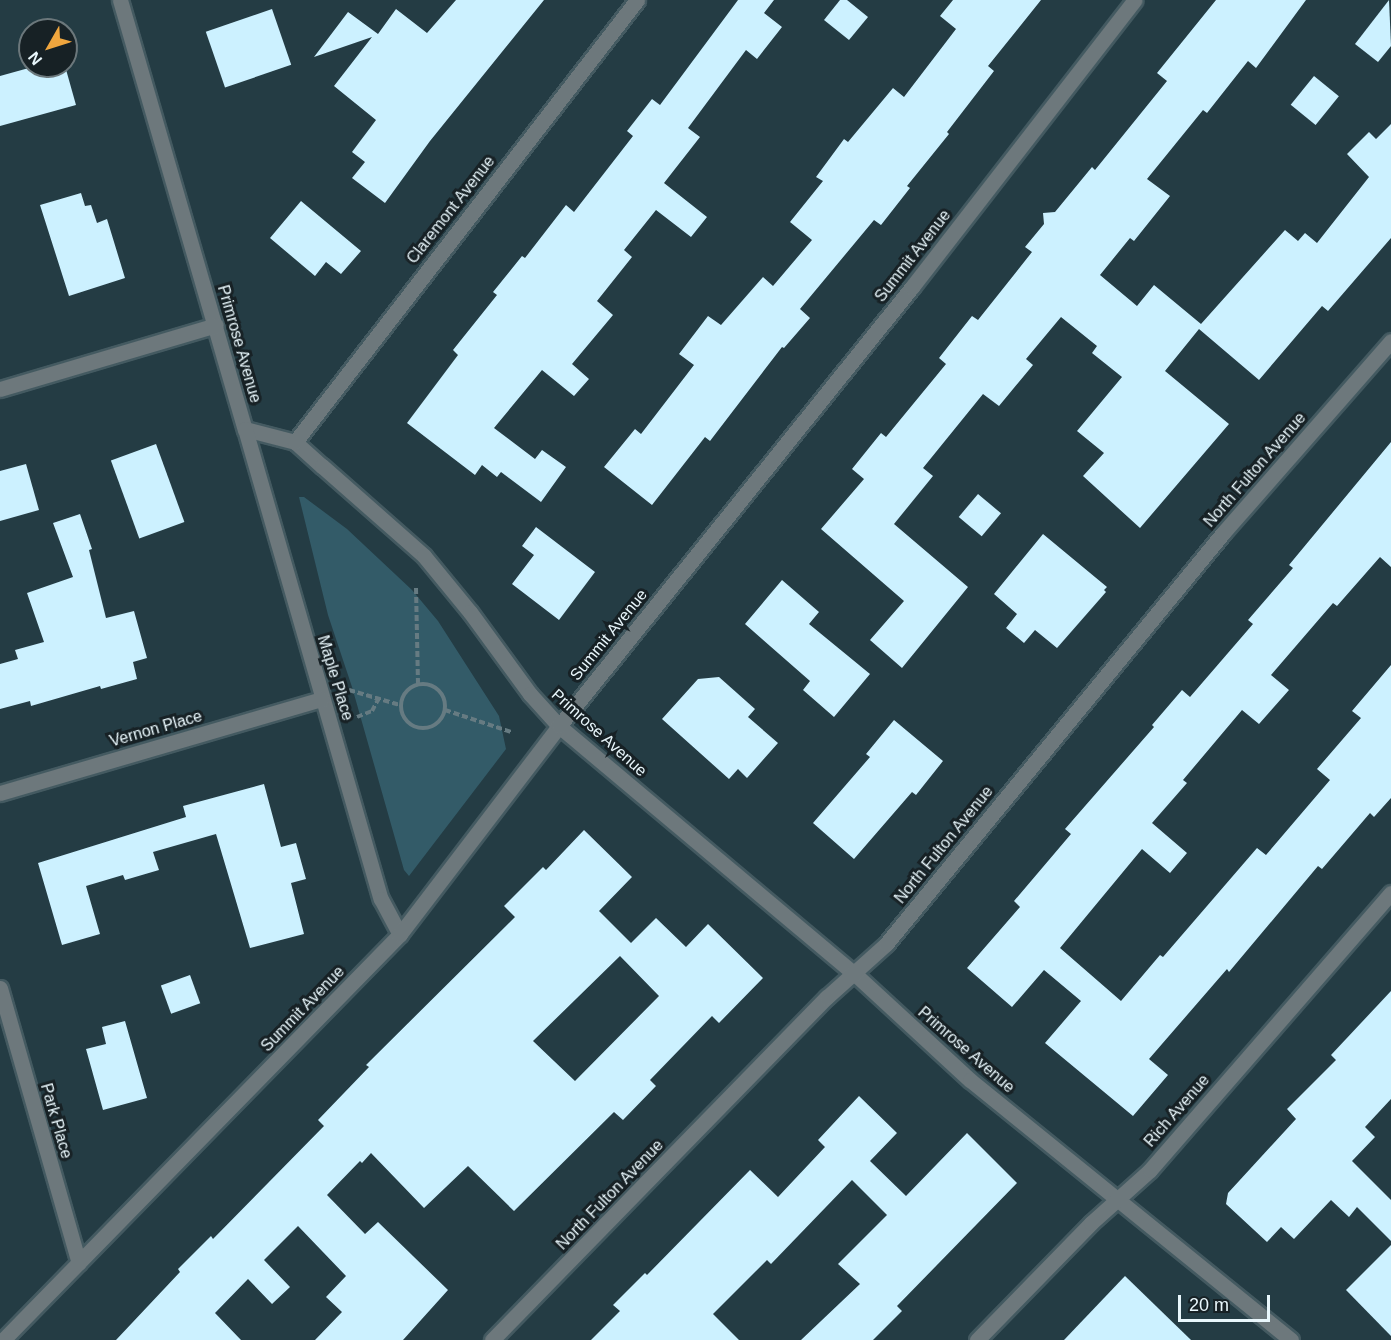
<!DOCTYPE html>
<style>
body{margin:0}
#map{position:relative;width:1391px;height:1340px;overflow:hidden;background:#243c44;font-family:Helvetica,sans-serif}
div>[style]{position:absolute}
.green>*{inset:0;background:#335b68}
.building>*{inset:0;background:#ccf1ff;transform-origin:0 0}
.path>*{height:4px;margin-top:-2px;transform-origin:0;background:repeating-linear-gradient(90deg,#667b82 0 6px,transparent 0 9px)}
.path>.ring{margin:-2px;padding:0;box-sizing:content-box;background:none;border:4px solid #667b82;border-radius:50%}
.roads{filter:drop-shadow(2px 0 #445a61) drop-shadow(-2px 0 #445a61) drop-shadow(0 2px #445a61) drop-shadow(0 -2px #445a61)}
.minor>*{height:15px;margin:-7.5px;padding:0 7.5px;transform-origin:7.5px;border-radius:7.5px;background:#6d787c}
span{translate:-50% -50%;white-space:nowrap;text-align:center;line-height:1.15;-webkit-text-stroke:6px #172125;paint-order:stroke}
.street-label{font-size:16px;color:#e9f7fc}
.north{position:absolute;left:18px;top:18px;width:60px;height:60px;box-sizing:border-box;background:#172125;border:2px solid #6b777b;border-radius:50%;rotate:231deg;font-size:16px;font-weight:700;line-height:24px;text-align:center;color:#e9f7fc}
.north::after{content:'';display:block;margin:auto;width:21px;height:27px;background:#f0a63e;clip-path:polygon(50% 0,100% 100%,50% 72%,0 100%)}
.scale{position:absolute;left:1178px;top:1295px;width:92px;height:27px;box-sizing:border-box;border:3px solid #e9f7fc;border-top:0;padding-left:8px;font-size:18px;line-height:21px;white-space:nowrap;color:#e9f7fc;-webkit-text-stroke:4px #172125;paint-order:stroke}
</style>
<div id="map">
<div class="green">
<i style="clip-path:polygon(299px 497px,304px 497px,347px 529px,412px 590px,438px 621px,499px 716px,506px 749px,409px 876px,404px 870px,352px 687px,328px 615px)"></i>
</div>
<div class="building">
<i style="clip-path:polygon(456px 0,544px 0,430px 141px,385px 203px,352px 178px,365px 162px,352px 152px,376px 120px,334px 86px,372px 37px,314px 57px,348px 12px,378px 34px,396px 9px,427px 33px)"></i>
<i style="clip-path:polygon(738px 0,774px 0,764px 13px,782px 27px,757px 59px,746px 50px,688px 128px,700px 137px,664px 183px,707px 217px,691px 237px,656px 210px,624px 250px,632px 257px,597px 301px,613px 315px,572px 364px,589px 379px,574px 396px,542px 370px,494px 428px,535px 459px,542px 450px,566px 467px,541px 502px,501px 472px,497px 477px,482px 465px,475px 475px,407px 423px,458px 355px,453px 350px,497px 295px,493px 292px,522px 256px,525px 258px,566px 205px,574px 212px,633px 136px,627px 131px,652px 99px,660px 105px)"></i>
<i style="clip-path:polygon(840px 0,847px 0,868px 17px,849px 40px,824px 20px)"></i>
<i style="clip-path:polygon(953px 0,1041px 0,988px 66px,994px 71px,947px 132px,949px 134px,907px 186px,910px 188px,881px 225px,874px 220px,800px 309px,810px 318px,784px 348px,782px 347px,710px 441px,705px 437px,652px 505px,604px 467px,635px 429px,641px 434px,694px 365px,679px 354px,708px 316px,721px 325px,763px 277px,773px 286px,812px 240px,790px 222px,823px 181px,816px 177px,844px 139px,848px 142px,893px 88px,904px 97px,956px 29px,940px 16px)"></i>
<i style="clip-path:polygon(1216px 0,1306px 0,1256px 68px,1248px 61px,1207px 113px,1203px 110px,1147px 179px,1170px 196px,1134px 241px,1130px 238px,1100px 275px,1137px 306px,1154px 285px,1201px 324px,1285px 230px,1298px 241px,1305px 233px,1317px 243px,1369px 177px,1347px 154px,1369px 132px,1376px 139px,1391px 124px,1391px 238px,1328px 311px,1322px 306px,1259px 380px,1199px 329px,1165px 371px,1229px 424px,1140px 528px,1083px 476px,1104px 453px,1077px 431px,1122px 377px,1092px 353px,1097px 346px,1061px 317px,1026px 359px,1033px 365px,999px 406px,983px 394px,923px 468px,933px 476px,894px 524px,968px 587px,902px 668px,870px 640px,904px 601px,821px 529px,864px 479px,852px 469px,881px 433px,886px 437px,946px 364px,939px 358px,972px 316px,978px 320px,1032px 252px,1025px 247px,1044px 224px,1043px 213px,1055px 212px,1092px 167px,1095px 170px,1167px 81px,1157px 73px)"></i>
<i style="clip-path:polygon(1389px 0,1391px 46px,1378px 62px,1355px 44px)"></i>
<i style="left:272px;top:9px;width:59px;height:70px;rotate:71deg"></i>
<i style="clip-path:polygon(36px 66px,65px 66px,76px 105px,0 126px,0 76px)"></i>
<i style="left:1314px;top:76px;width:32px;height:37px;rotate:39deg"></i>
<i style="clip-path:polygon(81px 193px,85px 206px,91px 205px,97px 223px,107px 219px,125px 278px,69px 296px,40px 205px)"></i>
<i style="clip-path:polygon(301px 201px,361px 251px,341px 274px,326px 262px,315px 276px,270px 238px)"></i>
<i style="clip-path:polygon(1391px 442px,1391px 567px,1380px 557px,1337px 606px,1333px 603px,1271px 675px,1289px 690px,1259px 724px,1242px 710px,1183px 780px,1187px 783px,1152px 823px,1187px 853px,1170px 873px,1142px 849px,1060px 948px,1121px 1001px,1160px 955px,1163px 957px,1257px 848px,1266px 855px,1330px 780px,1317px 769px,1361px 718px,1352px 711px,1391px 665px,1391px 798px,1374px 817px,1370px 813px,1322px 869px,1318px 866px,1229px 972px,1227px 969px,1149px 1059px,1168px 1075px,1133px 1116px,1045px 1043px,1081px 1001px,1044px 970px,1012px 1007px,967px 968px,1020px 907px,1014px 901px,1071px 834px,1065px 829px,1154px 727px,1152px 725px,1182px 690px,1190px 697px,1253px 624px,1248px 620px,1293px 568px,1289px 565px)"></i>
<i style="left:156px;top:444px;width:83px;height:48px;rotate:70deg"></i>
<i style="clip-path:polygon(26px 464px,39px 510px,0 521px,0 471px)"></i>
<i style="left:978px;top:494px;width:30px;height:30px;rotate:40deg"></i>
<i style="clip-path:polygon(80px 514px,92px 549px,89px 550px,106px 618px,134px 611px,147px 658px,133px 662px,137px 679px,101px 689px,100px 686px,31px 706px,30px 701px,0 709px,0 664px,18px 659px,15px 650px,44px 642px,27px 593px,73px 577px,53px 523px)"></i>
<i style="clip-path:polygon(536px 527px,595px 572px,559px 620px,512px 584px,534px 555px,522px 546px)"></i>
<i style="clip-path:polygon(1043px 534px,1107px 587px,1104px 590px,1106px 592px,1057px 648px,1035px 630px,1024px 643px,1006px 628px,1017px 614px,994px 594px)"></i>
<i style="clip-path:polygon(782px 580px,819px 612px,809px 624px,870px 674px,834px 717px,803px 690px,810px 681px,745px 624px)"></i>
<i style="clip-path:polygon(719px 677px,755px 709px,748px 717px,778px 743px,747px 778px,738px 769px,729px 779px,662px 719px,698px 679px)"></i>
<i style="clip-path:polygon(894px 720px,943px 761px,916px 795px,912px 792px,854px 859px,813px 823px,870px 757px,866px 754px)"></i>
<i style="clip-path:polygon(264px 784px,281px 847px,296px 843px,306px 879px,291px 883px,304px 934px,250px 948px,216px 834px,153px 852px,159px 870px,125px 880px,123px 875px,86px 886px,100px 934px,62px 945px,38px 863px,186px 817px,183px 806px)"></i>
<i style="clip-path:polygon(evenodd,584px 830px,632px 877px,599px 911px,631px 943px,656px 918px,686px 947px,708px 924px,763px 978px,719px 1023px,712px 1016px,650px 1080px,656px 1086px,623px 1120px,614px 1112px,514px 1211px,468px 1166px,424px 1208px,371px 1153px,362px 1163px,360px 1161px,327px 1195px,365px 1234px,378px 1222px,448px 1290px,403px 1340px,315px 1340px,342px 1312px,326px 1297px,346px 1276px,298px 1226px,264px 1260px,290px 1287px,272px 1304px,248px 1279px,215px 1313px,241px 1340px,116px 1340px,180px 1272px,178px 1269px,211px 1236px,213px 1239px,324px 1126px,318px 1120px,369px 1067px,366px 1065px,515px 917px,504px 906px,543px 867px,546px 870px,584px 830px,620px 956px,659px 996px,575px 1081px,533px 1041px,620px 956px)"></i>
<i style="left:190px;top:975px;width:30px;height:31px;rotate:70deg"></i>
<i style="clip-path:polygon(1391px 991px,1391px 1099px,1365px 1127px,1375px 1137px,1352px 1161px,1391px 1200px,1391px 1241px,1357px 1207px,1349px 1217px,1331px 1200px,1294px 1239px,1281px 1227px,1267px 1242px,1226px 1204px,1228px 1193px,1296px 1119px,1287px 1109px,1336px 1060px,1331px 1055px)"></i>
<i style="clip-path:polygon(125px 1021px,147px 1098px,103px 1110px,86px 1049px,106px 1044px,102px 1027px)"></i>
<i style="clip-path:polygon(859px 1096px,897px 1133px,870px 1161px,906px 1196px,967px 1133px,1017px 1183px,897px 1306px,902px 1311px,873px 1340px,801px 1340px,860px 1284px,838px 1264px,887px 1215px,852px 1180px,771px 1264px,767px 1260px,713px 1314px,739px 1340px,591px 1340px,620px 1311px,613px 1305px,645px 1273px,647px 1275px,750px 1170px,778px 1197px,825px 1147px,818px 1140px)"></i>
<i style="clip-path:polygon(1391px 1245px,1391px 1336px,1346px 1290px)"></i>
<i style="clip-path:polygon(1125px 1276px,1191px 1340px,1064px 1340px)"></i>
</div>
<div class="path">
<i style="left:416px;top:588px;width:97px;rotate:88.8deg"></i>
<i class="ring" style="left:401px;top:684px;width:40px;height:40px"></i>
<i style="left:349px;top:690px;width:53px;rotate:16.4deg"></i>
<i style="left:445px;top:710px;width:70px;rotate:18.4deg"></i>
<i style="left:357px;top:717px;width:16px;rotate:-22deg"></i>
<i style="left:372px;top:711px;width:15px;rotate:-62deg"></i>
</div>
<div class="roads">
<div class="minor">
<i style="left:120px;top:0;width:447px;rotate:73.8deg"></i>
<i style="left:245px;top:429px;width:52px;rotate:14.6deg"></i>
<i style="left:295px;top:442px;width:36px;rotate:42deg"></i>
<i style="left:322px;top:466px;width:136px;rotate:41.4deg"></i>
<i style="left:424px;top:556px;width:72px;rotate:50.6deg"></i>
<i style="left:470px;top:612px;width:102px;rotate:53.8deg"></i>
<i style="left:530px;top:694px;width:43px;rotate:47.8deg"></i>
<i style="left:559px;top:726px;width:386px;rotate:40deg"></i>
<i style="left:855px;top:974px;width:156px;rotate:42.7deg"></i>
<i style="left:970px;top:1080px;width:413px;rotate:39deg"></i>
<i style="left:0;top:389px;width:225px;rotate:-16.5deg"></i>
<i style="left:245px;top:429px;width:489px;rotate:73.9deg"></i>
<i style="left:381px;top:899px;width:40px;rotate:62deg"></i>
<i style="left:295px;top:442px;width:559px;rotate:-52.27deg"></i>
<i style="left:0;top:793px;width:335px;rotate:-16.3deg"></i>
<i style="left:0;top:988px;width:286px;rotate:74deg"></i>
<i style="left:3px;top:1340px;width:568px;rotate:-45.64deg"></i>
<i style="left:400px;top:934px;width:262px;rotate:-52.6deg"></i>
<i style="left:559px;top:726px;width:563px;rotate:-51.2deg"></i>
<i style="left:912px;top:287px;width:363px;rotate:-52.2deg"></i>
<i style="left:492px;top:1340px;width:479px;rotate:-45.7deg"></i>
<i style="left:827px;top:997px;width:79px;rotate:-41.9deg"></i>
<i style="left:886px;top:944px;width:531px;rotate:-50.65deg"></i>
<i style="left:1223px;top:533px;width:255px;rotate:-48.8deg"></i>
<i style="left:977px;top:1340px;width:163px;rotate:-45.7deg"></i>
<i style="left:1091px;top:1223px;width:79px;rotate:-41.9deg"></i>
<i style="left:1150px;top:1170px;width:367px;rotate:-49deg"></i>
</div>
</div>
<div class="street-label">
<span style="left:451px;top:210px;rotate:-52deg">Claremont Avenue</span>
<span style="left:913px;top:256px;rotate:-52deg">Summit Avenue</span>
<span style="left:239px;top:344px;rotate:74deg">Primrose Avenue</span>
<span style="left:1255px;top:470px;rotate:-49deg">North Fulton Avenue</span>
<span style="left:609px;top:635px;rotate:-51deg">Summit Avenue</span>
<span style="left:335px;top:678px;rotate:73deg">Maple Place</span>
<span style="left:156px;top:729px;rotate:-16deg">Vernon Place</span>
<span style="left:599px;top:733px;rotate:42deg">Primrose Avenue</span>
<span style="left:944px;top:845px;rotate:-51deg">North Fulton Avenue</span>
<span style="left:303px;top:1009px;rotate:-46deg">Summit Avenue</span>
<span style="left:966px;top:1050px;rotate:41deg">Primrose Avenue</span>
<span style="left:1177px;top:1111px;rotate:-49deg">Rich Avenue</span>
<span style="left:56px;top:1121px;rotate:74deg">Park Place</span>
<span style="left:610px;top:1195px;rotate:-46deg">North Fulton Avenue</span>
</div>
<div class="north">N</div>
<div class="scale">20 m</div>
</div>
